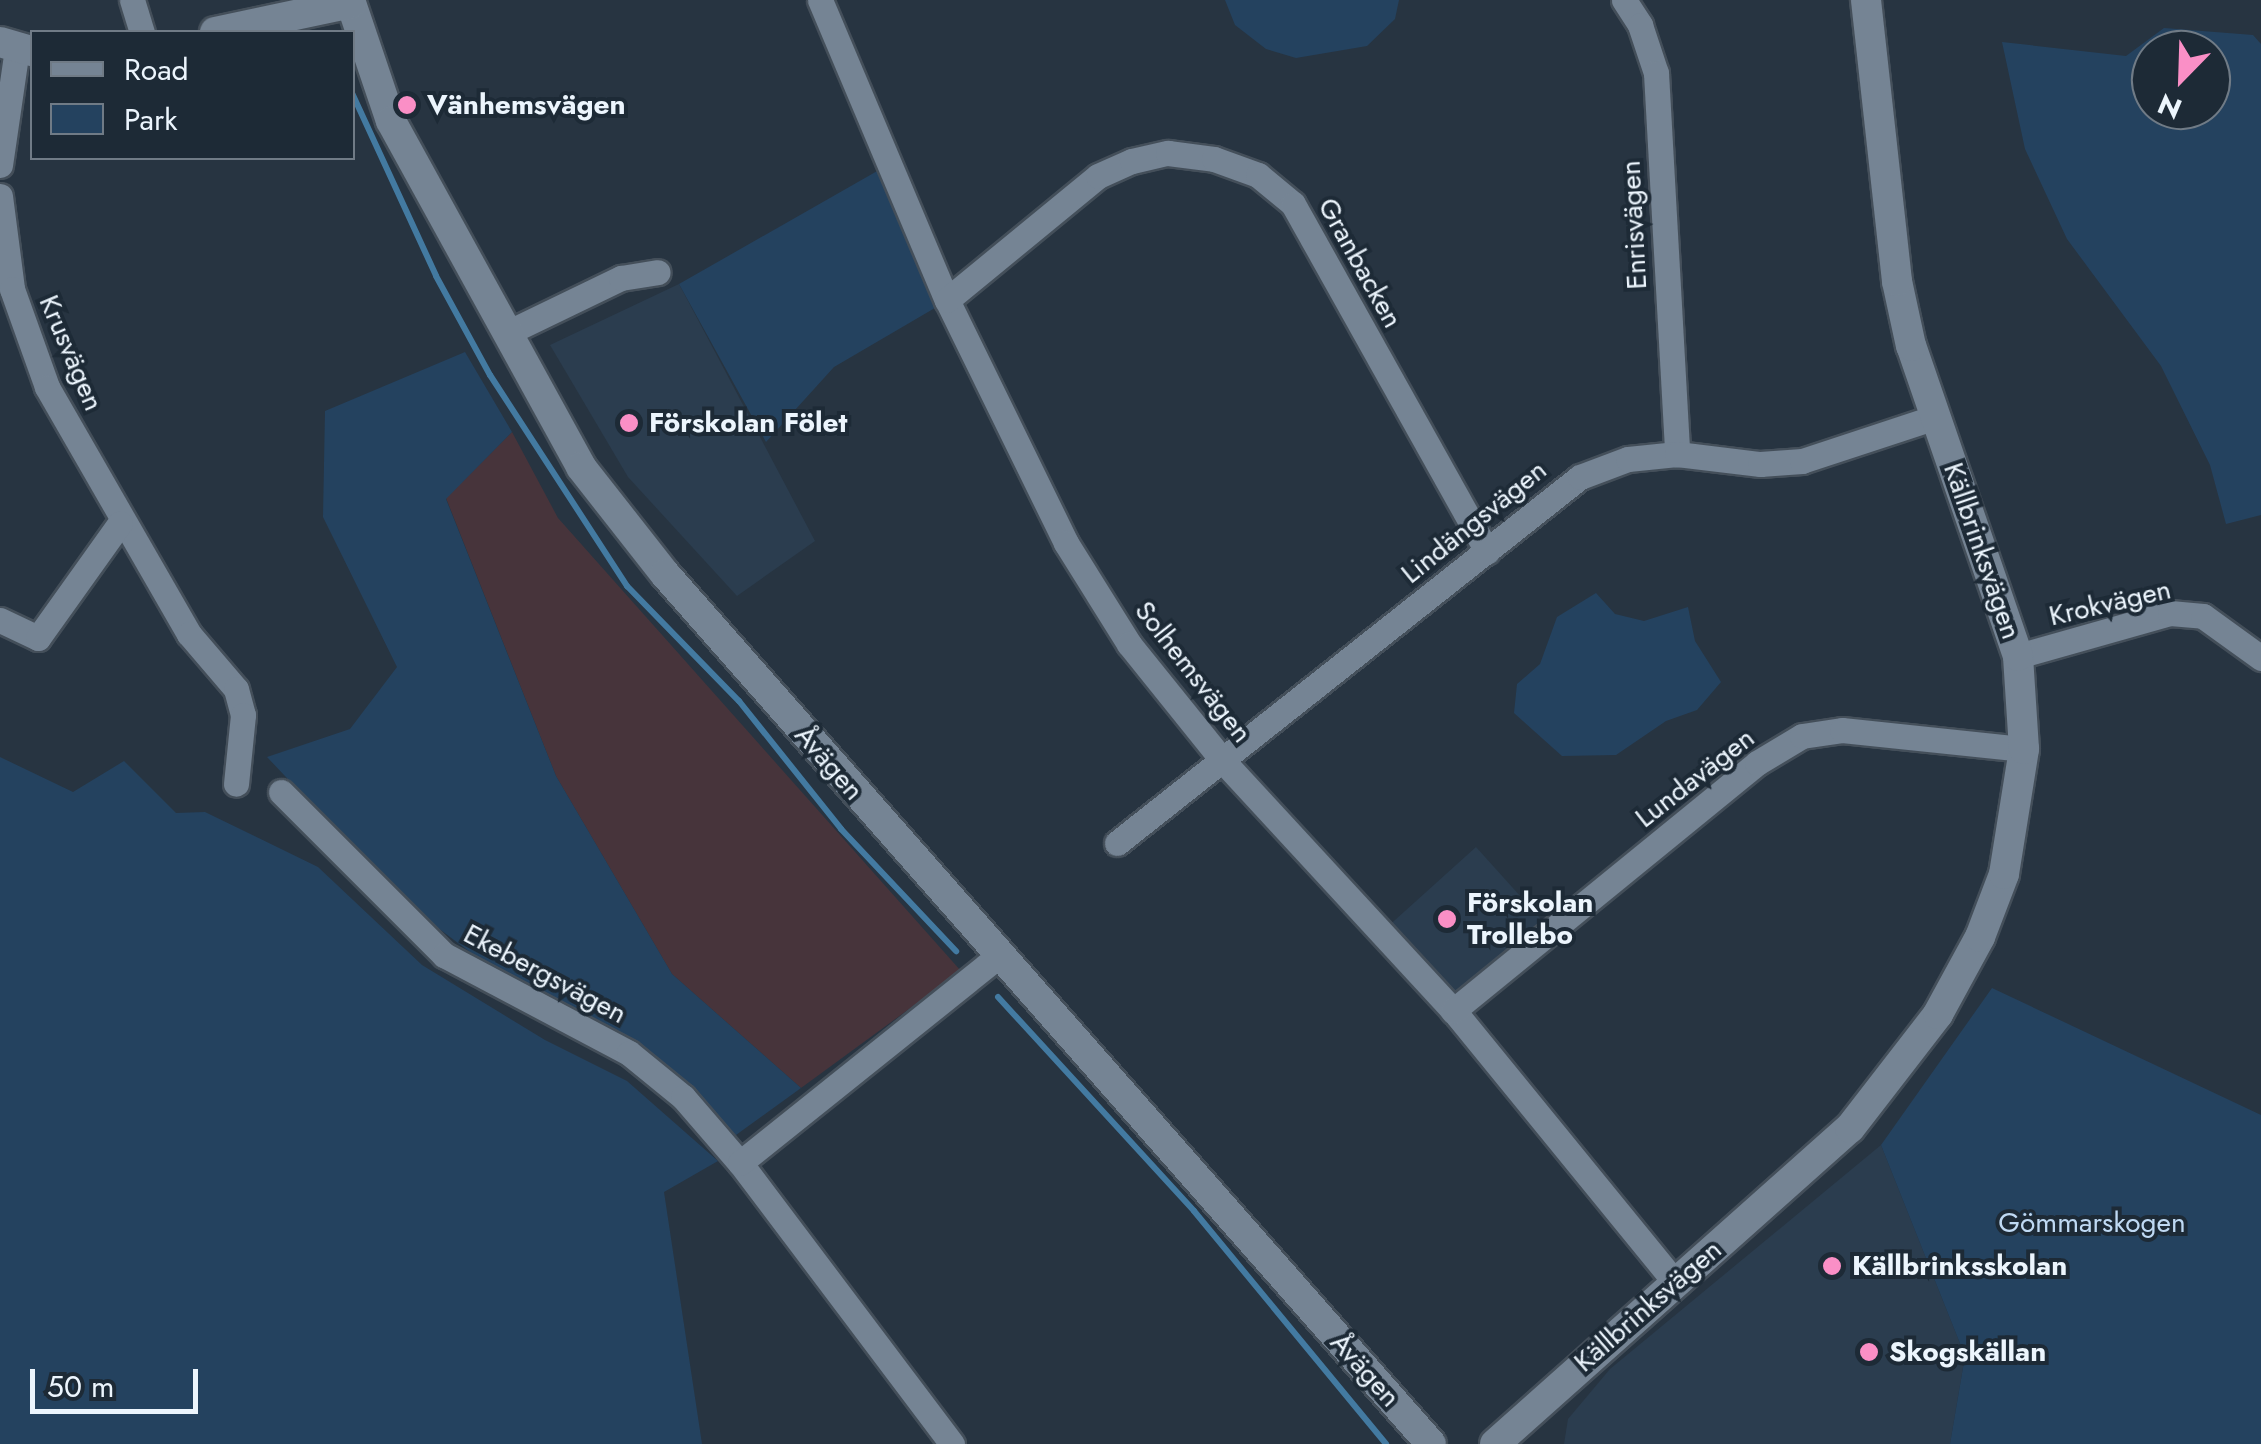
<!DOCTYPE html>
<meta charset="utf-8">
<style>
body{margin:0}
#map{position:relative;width:2261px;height:1444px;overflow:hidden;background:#273441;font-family:Jost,sans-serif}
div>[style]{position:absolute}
.built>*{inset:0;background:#2b3d4f;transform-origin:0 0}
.industrial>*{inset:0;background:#47343b}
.green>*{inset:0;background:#24425f}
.stream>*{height:6px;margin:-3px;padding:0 3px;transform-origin:3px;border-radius:3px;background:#437aa1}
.roads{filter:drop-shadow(2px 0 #444f5a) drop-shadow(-2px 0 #444f5a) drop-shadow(0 2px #444f5a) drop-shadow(0 -2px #444f5a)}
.street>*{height:25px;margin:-12.5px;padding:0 12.5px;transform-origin:12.5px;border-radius:12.5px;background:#758494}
.secondary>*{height:30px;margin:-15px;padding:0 15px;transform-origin:15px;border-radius:15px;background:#758494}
.dots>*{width:28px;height:28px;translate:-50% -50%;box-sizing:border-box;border:5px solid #1d2a36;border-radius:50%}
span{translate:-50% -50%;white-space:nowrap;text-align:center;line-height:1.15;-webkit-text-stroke:8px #1d2a36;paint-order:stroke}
.poi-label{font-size:28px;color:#ecf5fd;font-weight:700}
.left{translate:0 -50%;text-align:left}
.street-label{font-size:28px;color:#ecf5fd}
.park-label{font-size:28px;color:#bfd9f3}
.legend{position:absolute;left:30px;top:30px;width:325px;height:130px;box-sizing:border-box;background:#1d2a36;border:2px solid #707b86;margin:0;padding:12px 18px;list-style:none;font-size:30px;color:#ecf5fd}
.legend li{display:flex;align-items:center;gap:20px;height:50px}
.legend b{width:50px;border:2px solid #707b86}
.north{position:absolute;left:2131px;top:30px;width:100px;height:100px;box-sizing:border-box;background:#1d2a36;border:2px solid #707b86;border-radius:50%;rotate:203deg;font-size:28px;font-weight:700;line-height:40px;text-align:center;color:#ecf5fd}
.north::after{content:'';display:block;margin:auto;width:35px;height:45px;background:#fa8fc6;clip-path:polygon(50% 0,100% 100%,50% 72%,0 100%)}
.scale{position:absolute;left:30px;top:1369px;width:168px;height:45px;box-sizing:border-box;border:5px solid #ecf5fd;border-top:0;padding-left:12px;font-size:30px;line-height:35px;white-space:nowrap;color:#ecf5fd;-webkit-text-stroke:8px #1d2a36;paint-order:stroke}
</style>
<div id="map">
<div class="built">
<i style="clip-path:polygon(679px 284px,815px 541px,737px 596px,628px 477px,550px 345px)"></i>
<i style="left:1476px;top:847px;width:111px;height:119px;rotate:48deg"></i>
<i style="clip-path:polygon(1881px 1145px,1965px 1356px,1950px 1444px,1564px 1444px,1568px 1419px,1610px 1369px)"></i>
</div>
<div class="industrial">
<i style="clip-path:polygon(512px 432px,558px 518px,961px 971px,801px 1088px,672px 974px,556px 776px,446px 498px)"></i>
</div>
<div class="green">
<i style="clip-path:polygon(1225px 0,1399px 0,1395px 19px,1367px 46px,1296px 58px,1266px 49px,1235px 25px)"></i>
<i style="clip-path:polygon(evenodd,2164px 28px,2253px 35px,2261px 44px,2261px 515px,2226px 524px,2210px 465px,2161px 366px,2067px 239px,2025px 149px,2002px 42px,2126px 56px,2164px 28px,2151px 50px,2211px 50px,2211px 110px,2151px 110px,2151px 50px)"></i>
<i style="clip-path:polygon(879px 170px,940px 305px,834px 367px,766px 442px,679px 284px)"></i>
<i style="clip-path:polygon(465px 352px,512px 432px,446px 499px,556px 776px,672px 974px,801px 1088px,736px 1135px,645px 1047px,506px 979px,406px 904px,267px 757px,350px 729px,397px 667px,323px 517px,325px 411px)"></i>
<i style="clip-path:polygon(1596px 593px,1615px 614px,1644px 621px,1688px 607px,1695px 641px,1721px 682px,1697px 710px,1666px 721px,1616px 755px,1562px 756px,1514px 713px,1517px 684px,1540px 664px,1557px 617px)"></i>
<i style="clip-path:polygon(0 757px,73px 792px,124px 761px,176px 813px,205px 812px,318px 867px,422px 965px,545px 1040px,627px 1081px,718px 1161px,664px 1192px,702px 1444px,0 1444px)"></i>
<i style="clip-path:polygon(1992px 988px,2261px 1115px,2261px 1444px,1950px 1444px,1965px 1356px,1881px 1145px)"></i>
</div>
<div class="stream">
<i style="left:352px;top:93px;width:201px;rotate:65.3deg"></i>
<i style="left:436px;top:276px;width:113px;rotate:61.4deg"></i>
<i style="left:490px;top:375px;width:252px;rotate:57deg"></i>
<i style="left:627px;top:586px;width:161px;rotate:45.8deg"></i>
<i style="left:739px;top:701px;width:164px;rotate:51.4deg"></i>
<i style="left:841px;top:829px;width:168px;rotate:46.7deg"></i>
<i style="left:998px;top:997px;width:290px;rotate:47.5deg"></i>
<i style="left:1194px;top:1211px;width:302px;rotate:50.5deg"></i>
</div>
<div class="roads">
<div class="street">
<i style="left:132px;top:0;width:34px;rotate:73deg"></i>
<i style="left:820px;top:0;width:326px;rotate:67.1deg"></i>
<i style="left:947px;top:300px;width:271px;rotate:63.9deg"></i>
<i style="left:1066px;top:543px;width:119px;rotate:58deg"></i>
<i style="left:1129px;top:644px;width:150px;rotate:51.2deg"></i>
<i style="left:1223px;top:761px;width:347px;rotate:47.3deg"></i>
<i style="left:1458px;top:1016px;width:342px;rotate:50.8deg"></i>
<i style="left:1624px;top:0;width:30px;rotate:57deg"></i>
<i style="left:1640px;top:25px;width:51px;rotate:71.6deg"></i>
<i style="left:1656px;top:73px;width:382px;rotate:86.8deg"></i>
<i style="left:0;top:165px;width:117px;rotate:-81.7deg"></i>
<i style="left:0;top:196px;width:94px;rotate:82.6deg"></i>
<i style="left:12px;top:289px;width:104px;rotate:70.3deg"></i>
<i style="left:47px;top:387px;width:285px;rotate:60.1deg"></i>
<i style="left:189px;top:634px;width:72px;rotate:49.5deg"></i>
<i style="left:236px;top:689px;width:27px;rotate:75deg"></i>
<i style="left:243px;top:715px;width:69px;rotate:95.8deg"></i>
<i style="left:947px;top:300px;width:195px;rotate:-39.4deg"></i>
<i style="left:1098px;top:176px;width:37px;rotate:-24deg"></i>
<i style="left:1132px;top:161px;width:37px;rotate:-13deg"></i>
<i style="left:1168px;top:153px;width:46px;rotate:7.4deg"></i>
<i style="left:1214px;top:159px;width:47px;rotate:20deg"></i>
<i style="left:1258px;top:175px;width:45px;rotate:39.6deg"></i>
<i style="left:1293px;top:204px;width:398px;rotate:60.8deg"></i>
<i style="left:507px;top:333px;width:127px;rotate:-25.8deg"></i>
<i style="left:621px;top:278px;width:37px;rotate:-9deg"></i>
<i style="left:0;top:620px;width:42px;rotate:25.3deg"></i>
<i style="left:38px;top:638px;width:141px;rotate:-54.5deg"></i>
<i style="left:2018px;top:656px;width:158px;rotate:-15.8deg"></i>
<i style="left:2170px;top:613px;width:33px;rotate:5deg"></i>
<i style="left:2203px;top:616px;width:72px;rotate:35.9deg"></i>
<i style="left:281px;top:792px;width:231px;rotate:45deg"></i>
<i style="left:444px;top:955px;width:209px;rotate:27.9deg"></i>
<i style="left:629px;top:1053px;width:70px;rotate:39.2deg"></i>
<i style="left:683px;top:1097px;width:87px;rotate:49.2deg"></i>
<i style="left:1117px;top:843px;width:590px;rotate:-38.33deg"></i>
<i style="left:1580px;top:477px;width:51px;rotate:-20.6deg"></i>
<i style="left:1628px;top:459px;width:49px;rotate:-5.8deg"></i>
<i style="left:1677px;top:454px;width:84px;rotate:6.9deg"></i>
<i style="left:1760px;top:464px;width:42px;rotate:-4.1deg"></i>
<i style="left:1802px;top:461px;width:141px;rotate:-18.2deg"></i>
<i style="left:1453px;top:1011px;width:392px;rotate:-39.2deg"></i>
<i style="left:1757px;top:763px;width:52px;rotate:-31deg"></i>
<i style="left:1802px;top:736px;width:40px;rotate:-8.5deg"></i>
<i style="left:1842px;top:730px;width:183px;rotate:6deg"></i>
<i style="left:952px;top:1444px;width:352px;rotate:-127deg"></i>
<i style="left:740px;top:1163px;width:333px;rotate:-38.7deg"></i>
</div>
<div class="secondary">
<i style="left:350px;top:0;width:128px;rotate:71.3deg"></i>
<i style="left:391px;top:121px;width:395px;rotate:61.2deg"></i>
<i style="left:581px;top:467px;width:136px;rotate:51.9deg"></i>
<i style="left:665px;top:574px;width:1159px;rotate:48.64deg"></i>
<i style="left:215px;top:32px;width:139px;rotate:-12deg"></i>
<i style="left:0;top:42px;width:33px;rotate:16deg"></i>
<i style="left:1495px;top:1444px;width:475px;rotate:-41.7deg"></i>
<i style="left:1850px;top:1128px;width:144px;rotate:-52.3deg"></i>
<i style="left:1938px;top:1014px;width:88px;rotate:-61.4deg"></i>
<i style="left:1980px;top:937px;width:67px;rotate:-69.1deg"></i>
<i style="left:2004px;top:874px;width:127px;rotate:-80.9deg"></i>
<i style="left:2024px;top:749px;width:93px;rotate:-93.7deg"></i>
<i style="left:2018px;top:656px;width:328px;rotate:-109deg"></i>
<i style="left:1911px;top:346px;width:66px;rotate:-102.2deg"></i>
<i style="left:1897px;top:281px;width:283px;rotate:-96.3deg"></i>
</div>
</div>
<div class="dots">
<i style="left:407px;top:105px;background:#fa8fc6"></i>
<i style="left:629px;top:423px;background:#fa8fc6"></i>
<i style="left:1447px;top:919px;background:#fa8fc6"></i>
<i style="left:1832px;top:1266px;background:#fa8fc6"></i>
<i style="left:1869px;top:1352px;background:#fa8fc6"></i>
</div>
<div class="poi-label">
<span class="left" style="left:427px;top:105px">Vänhemsvägen</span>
<span class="left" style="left:649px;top:423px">Förskolan Fölet</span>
<span class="left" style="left:1467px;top:919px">Förskolan<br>Trollebo</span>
<span class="left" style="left:1852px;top:1266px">Källbrinksskolan</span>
<span class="left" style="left:1889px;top:1352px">Skogskällan</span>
</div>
<div class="street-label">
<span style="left:1634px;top:225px;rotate:-93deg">Enrisvägen</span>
<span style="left:1360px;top:263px;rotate:61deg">Granbacken</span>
<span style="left:71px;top:353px;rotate:67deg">Krusvägen</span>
<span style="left:1474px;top:522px;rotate:-39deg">Lindängsvägen</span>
<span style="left:1982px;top:551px;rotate:71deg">Källbrinksvägen</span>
<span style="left:2110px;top:603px;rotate:-13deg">Krokvägen</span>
<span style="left:1193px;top:672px;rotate:52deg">Solhemsvägen</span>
<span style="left:829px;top:763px;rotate:49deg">Åvägen</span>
<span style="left:1695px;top:778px;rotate:-38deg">Lundavägen</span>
<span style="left:545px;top:974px;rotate:28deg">Ekebergsvägen</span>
<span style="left:1648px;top:1306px;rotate:-41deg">Källbrinksvägen</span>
<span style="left:1365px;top:1370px;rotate:48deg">Åvägen</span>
</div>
<div class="park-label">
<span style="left:2092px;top:1223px">Gömmarskogen</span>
</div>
<ul class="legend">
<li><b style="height:12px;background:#758494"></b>Road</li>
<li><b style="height:28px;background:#24425f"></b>Park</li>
</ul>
<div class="north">N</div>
<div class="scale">50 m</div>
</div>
